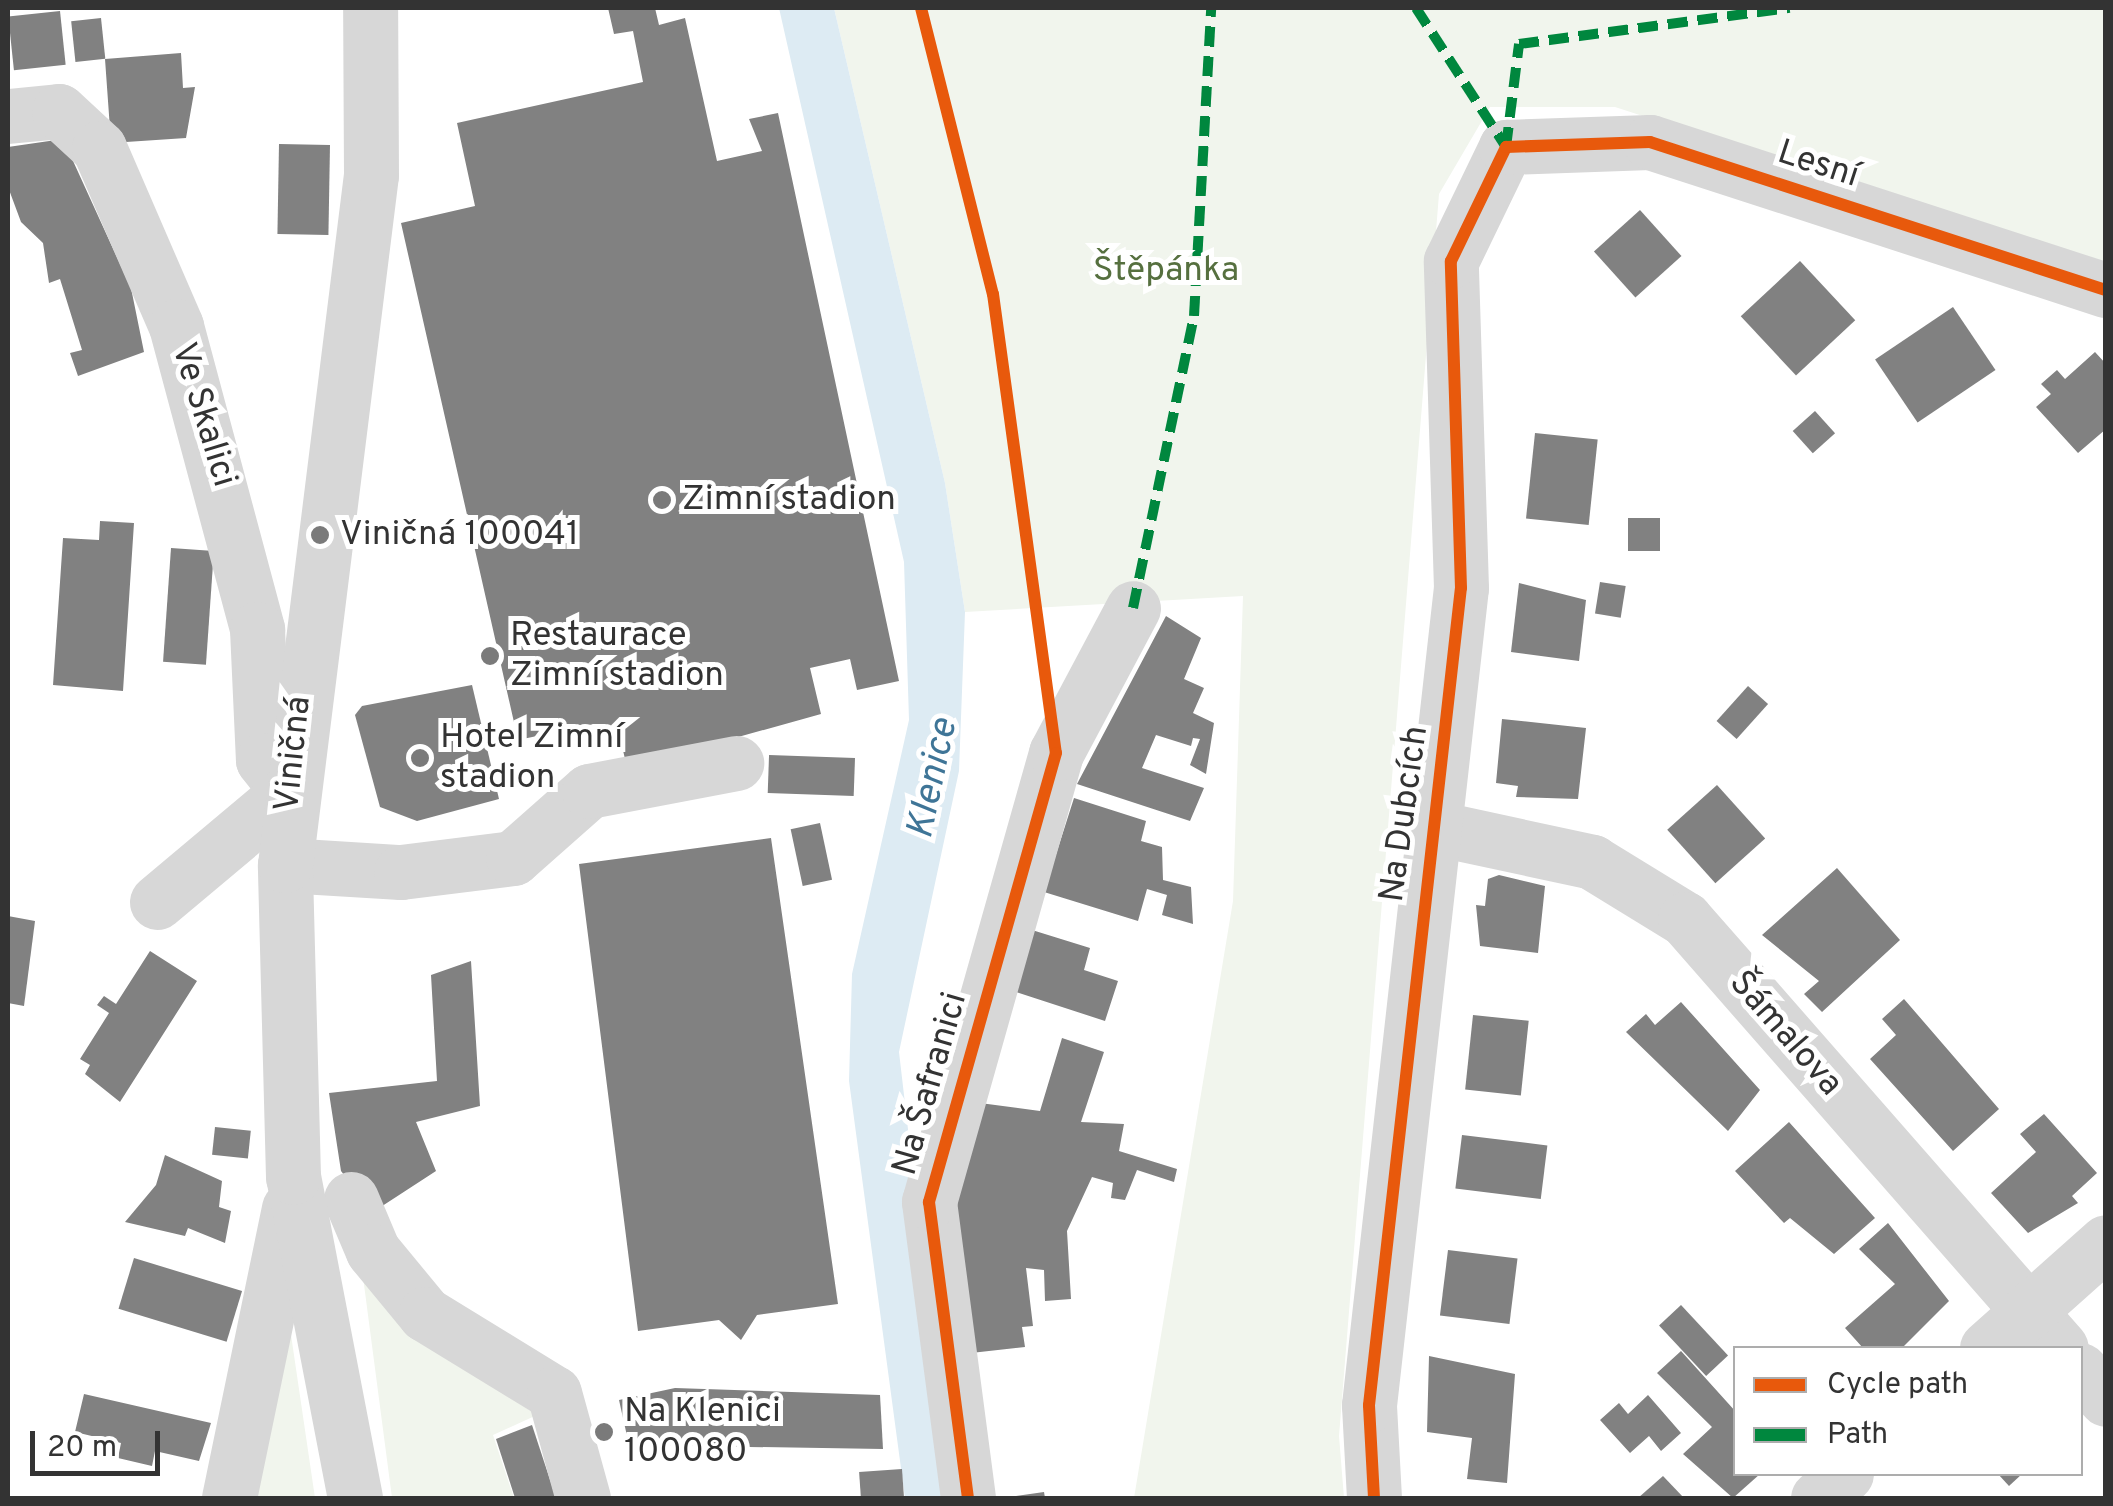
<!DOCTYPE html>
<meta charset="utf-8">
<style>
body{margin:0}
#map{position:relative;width:2113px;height:1506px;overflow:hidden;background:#fff;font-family:Overpass,sans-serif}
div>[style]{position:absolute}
.green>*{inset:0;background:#f1f5ed}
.water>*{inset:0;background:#ddebf3}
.building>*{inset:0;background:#818181;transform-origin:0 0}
.minor>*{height:55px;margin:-27.5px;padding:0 27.5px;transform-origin:27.5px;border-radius:27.5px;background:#d7d7d7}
.quiet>*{height:10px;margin-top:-5px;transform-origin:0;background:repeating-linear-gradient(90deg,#00873e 0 20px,transparent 0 30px)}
.cycleway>*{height:12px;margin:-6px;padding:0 6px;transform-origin:6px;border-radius:6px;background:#e8590c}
.dots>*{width:28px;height:28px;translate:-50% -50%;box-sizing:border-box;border:5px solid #fff;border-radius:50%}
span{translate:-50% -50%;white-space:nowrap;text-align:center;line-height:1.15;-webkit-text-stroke:10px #fff;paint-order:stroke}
.street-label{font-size:35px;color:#333}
.park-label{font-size:35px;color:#56703f}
.poi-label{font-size:35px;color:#333}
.left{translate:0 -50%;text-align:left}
.water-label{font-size:38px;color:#3f7597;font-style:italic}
.frame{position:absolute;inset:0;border:10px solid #333;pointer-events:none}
.legend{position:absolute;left:1733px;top:1346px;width:350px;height:130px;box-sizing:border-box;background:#fff;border:2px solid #adadad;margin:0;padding:12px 18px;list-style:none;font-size:30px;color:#333}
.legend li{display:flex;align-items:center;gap:20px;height:50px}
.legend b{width:50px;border:2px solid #adadad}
.scale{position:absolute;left:30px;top:1431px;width:130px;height:45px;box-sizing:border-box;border:5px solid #333;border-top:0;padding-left:12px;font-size:30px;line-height:35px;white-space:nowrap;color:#333;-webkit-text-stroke:8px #fff;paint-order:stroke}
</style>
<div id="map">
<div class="green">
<i style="clip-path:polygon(834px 8px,2105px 8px,2105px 266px,1615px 107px,1490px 107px,1439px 194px,1339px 1436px,1344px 1498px,1134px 1498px,1233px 901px,1243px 596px,965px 612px,945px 483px)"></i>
<i style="clip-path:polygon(363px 1277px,416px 1338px,537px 1415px,493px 1435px,514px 1498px,392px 1498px)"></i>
<i style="clip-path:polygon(290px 1328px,315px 1498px,251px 1498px)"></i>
</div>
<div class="water">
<i style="clip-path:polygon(779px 8px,834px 8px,945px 483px,965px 612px,959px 771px,899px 1052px,951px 1498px,905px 1498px,849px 1081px,852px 974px,909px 720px,904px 562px)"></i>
</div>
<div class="building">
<i style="clip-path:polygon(608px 8px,655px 8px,659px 25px,685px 18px,717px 161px,762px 151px,749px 119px,778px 113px,899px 681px,857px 690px,850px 659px,810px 668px,821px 714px,627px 768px,620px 737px,598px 742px,594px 724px,518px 740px,401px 223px,475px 206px,457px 123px,643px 82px,633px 31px,614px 34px)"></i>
<i style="left:60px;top:11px;width:54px;height:52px;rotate:84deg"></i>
<i style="left:101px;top:18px;width:41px;height:30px;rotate:84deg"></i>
<i style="clip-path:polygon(181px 53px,183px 88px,195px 87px,186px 138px,111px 143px,105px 59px)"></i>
<i style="clip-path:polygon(63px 139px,131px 288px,144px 352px,78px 376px,70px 353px,82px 350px,60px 279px,49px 283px,43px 243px,21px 222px,8px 187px,8px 147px)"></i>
<i style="left:279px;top:144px;width:51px;height:90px;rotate:1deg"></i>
<i style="left:1640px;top:210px;width:62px;height:62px;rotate:48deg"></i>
<i style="left:1800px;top:261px;width:81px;height:81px;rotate:47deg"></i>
<i style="left:1953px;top:307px;width:76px;height:94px;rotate:56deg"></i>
<i style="clip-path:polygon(2095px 352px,2106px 364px,2106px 429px,2078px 453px,2036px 407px,2051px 394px,2041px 384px,2057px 370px,2065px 379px)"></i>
<i style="left:1815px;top:411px;width:30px;height:30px;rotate:48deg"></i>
<i style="left:1535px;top:433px;width:63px;height:86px;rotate:6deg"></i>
<i style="left:1628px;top:518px;width:32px;height:33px"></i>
<i style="clip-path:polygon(100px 521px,134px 523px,123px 691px,53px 685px,63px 538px,99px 540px)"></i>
<i style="left:171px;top:548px;width:43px;height:114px;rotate:4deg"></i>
<i style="left:1600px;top:582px;width:26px;height:32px;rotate:9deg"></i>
<i style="clip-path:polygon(1519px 583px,1586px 600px,1579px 661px,1511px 652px)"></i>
<i style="clip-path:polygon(1166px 616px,1201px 638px,1184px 679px,1204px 688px,1193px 713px,1214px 723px,1206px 774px,1190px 765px,1200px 739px,1193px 738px,1191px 746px,1156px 735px,1142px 768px,1204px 788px,1190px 821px,1077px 784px)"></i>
<i style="clip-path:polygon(472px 685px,499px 799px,417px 821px,380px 807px,355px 715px,362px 706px)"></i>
<i style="left:1748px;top:686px;width:27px;height:47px;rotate:42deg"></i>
<i style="clip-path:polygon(1502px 719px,1586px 728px,1578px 799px,1516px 797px,1518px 786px,1496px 783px)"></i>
<i style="left:855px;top:758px;width:38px;height:86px;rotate:92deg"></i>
<i style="left:1717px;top:785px;width:72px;height:67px;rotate:48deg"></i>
<i style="clip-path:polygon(1074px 798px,1146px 821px,1141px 841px,1162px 847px,1163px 880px,1191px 887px,1193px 924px,1162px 915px,1167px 895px,1147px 889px,1138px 921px,1044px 892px)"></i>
<i style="left:820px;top:823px;width:58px;height:30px;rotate:78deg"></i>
<i style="clip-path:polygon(771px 838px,838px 1304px,757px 1315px,741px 1340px,719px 1320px,638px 1331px,579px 864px)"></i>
<i style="clip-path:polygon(1837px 868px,1900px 940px,1822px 1012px,1804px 994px,1819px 981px,1762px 935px)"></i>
<i style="clip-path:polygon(1499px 875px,1545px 886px,1538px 953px,1480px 946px,1476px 905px,1485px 906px,1488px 879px)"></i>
<i style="clip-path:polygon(8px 916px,35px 921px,24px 1006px,8px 1003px)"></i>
<i style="clip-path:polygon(1032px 930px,1090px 948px,1084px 970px,1118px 981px,1105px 1021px,1013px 991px)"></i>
<i style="clip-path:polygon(150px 951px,197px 981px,120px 1102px,85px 1074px,90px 1065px,80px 1059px,109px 1013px,97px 1005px,104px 996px,116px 1004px)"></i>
<i style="clip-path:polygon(471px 961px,480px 1106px,416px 1122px,436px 1171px,373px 1212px,341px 1171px,329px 1093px,437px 1081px,431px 975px)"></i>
<i style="clip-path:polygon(1904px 999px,1999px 1109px,1953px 1151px,1870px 1059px,1896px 1035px,1882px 1019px)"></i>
<i style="clip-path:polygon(1681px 1002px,1760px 1090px,1728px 1131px,1626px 1032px,1646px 1014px,1655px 1025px)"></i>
<i style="left:1473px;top:1015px;width:56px;height:75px;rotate:6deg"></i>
<i style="clip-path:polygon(1062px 1038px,1104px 1052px,1081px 1122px,1124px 1124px,1119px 1151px,1177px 1169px,1174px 1182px,1137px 1170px,1125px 1200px,1111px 1198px,1113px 1183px,1092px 1177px,1067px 1231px,1071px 1299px,1045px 1301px,1044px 1270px,1026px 1268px,1033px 1326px,1022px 1327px,1025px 1347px,971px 1353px,950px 1205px,980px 1103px,1040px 1111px)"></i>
<i style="clip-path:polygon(2044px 1114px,2097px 1173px,2072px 1196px,2078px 1203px,2028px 1233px,1991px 1193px,2036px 1152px,2020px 1134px)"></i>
<i style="clip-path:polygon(1789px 1122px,1875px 1218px,1834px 1254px,1790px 1218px,1784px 1223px,1735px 1171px)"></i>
<i style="left:215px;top:1127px;width:36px;height:28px;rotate:6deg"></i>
<i style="left:1462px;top:1135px;width:86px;height:54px;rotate:7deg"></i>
<i style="clip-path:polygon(165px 1155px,222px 1181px,219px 1207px,231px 1211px,225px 1243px,188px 1228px,185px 1236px,125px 1222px,156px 1185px)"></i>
<i style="clip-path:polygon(1888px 1223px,1949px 1301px,1902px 1348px,1863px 1348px,1845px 1328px,1895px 1284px,1859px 1249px)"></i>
<i style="left:1448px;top:1250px;width:70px;height:66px;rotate:7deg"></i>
<i style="left:134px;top:1258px;width:113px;height:53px;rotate:17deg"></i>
<i style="left:1681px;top:1305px;width:69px;height:30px;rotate:47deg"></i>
<i style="clip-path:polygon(1681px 1351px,1736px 1412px,1736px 1474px,1760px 1474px,1733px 1498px,1683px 1454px,1712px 1427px,1657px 1373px)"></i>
<i style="clip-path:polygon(1429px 1356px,1515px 1374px,1507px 1483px,1467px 1479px,1472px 1438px,1427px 1432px)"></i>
<i style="clip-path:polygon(675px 1388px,880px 1395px,883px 1449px,629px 1445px,619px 1400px)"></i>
<i style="clip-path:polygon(84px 1394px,211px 1423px,199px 1461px,155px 1451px,152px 1466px,118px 1458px,121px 1443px,75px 1432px)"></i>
<i style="clip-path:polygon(1648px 1395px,1681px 1433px,1661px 1451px,1649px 1436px,1630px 1453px,1600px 1420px,1619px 1403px,1628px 1414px)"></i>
<i style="clip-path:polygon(532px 1425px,556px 1498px,515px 1498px,496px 1439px)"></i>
<i style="left:902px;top:1469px;width:29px;height:43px;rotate:86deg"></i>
<i style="clip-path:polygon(1998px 1474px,2022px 1474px,2009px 1486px)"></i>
<i style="clip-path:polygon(1663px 1476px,1684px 1498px,1638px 1498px)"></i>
<i style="clip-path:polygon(1044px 1492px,1045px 1498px,1016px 1498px,1016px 1496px)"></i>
</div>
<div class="minor">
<i style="left:8px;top:116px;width:51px;rotate:-5.6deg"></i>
<i style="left:59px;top:111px;width:54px;rotate:42.8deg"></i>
<i style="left:99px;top:148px;width:194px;rotate:66.6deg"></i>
<i style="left:176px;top:326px;width:314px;rotate:75deg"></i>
<i style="left:257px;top:629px;width:131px;rotate:87.4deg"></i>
<i style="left:263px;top:760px;width:41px;rotate:52deg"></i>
<i style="left:288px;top:792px;width:171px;rotate:140deg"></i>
<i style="left:1440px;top:829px;width:156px;rotate:12.2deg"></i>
<i style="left:1592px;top:862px;width:109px;rotate:31.5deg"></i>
<i style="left:1685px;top:919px;width:570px;rotate:48.77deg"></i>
<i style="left:285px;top:865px;width:116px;rotate:3.5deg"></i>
<i style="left:401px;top:872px;width:113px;rotate:-7.1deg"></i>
<i style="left:513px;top:858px;width:101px;rotate:-41.4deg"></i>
<i style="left:589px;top:791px;width:150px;rotate:-10.8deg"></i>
<i style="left:351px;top:1199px;width:56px;rotate:67.1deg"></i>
<i style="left:373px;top:1251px;width:82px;rotate:50.5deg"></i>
<i style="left:425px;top:1314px;width:151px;rotate:31.5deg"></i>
<i style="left:554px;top:1393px;width:109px;rotate:74.6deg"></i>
<i style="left:1987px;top:1348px;width:159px;rotate:-41.7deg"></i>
<i style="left:2080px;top:1370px;width:39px;rotate:48deg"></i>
<i style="left:229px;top:1498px;width:296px;rotate:-78.3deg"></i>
<i style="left:355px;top:1498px;width:327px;rotate:-100.9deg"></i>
<i style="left:293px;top:1177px;width:312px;rotate:-91.5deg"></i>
<i style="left:285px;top:865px;width:695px;rotate:-82.9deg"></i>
<i style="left:371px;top:175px;width:167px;rotate:-90.3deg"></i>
<i style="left:968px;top:1498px;width:299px;rotate:-97.5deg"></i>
<i style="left:929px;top:1202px;width:467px;rotate:-74.2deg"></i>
<i style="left:1056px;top:753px;width:164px;rotate:-62deg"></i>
<i style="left:1374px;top:1498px;width:93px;rotate:-93.1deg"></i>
<i style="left:1369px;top:1405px;width:822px;rotate:-83.58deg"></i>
<i style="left:1461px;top:588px;width:327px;rotate:-91.8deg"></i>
<i style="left:1451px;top:261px;width:127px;rotate:-64.2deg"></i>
<i style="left:1506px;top:147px;width:144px;rotate:-2deg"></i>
<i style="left:1650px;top:142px;width:479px;rotate:18deg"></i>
<i style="left:1818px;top:1498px;width:37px;rotate:-41deg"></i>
</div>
<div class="quiet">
<i style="left:1416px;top:8px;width:166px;rotate:57.1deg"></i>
<i style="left:1506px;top:147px;width:104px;rotate:-82.8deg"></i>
<i style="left:1519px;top:44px;width:273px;rotate:-7.6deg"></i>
<i style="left:1133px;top:608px;width:298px;rotate:-78.2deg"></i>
<i style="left:1194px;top:316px;width:308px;rotate:-86.8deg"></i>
</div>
<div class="cycleway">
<i style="left:921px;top:8px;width:295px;rotate:75.9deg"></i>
<i style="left:993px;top:294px;width:463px;rotate:82.2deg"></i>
<i style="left:1056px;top:753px;width:467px;rotate:105.8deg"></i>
<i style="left:929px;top:1202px;width:299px;rotate:82.5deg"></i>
<i style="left:1374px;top:1498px;width:93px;rotate:-93.1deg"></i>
<i style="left:1369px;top:1405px;width:822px;rotate:-83.58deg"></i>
<i style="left:1461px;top:588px;width:327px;rotate:-91.8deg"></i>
<i style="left:1451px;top:261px;width:127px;rotate:-64.2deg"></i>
<i style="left:1506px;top:147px;width:144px;rotate:-2deg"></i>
<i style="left:1650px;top:142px;width:479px;rotate:18deg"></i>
</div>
<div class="dots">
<i style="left:662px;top:500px;background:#7a7a7a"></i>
<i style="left:320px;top:535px;background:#7a7a7a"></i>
<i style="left:490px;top:656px;background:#7a7a7a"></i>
<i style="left:420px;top:758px;background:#7a7a7a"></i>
<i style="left:604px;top:1432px;background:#7a7a7a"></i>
</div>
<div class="street-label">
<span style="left:1818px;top:165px;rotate:18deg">Lesní</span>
<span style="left:203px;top:415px;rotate:73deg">Ve Skalici</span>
<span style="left:294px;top:754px;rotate:-84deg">Viničná</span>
<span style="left:1405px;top:814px;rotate:-82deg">Na Dubcích</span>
<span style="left:1785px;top:1034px;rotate:49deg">Šámalova</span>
<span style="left:931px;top:1084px;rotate:-74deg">Na Šafranici</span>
</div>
<div class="park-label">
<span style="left:1166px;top:271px">Štěpánka</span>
</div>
<div class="poi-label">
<span class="left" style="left:682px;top:500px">Zimní stadion</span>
<span class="left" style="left:340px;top:535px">Viničná 100041</span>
<span class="left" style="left:510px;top:656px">Restaurace<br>Zimní stadion</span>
<span class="left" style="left:440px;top:758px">Hotel Zimní<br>stadion</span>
<span class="left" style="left:624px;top:1432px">Na Klenici<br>100080</span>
</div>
<div class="water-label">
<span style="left:934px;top:779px;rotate:-78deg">Klenice</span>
</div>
<div class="frame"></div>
<ul class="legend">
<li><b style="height:12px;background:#e8590c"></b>Cycle path</li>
<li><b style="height:12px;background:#00873e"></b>Path</li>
</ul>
<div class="scale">20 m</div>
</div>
